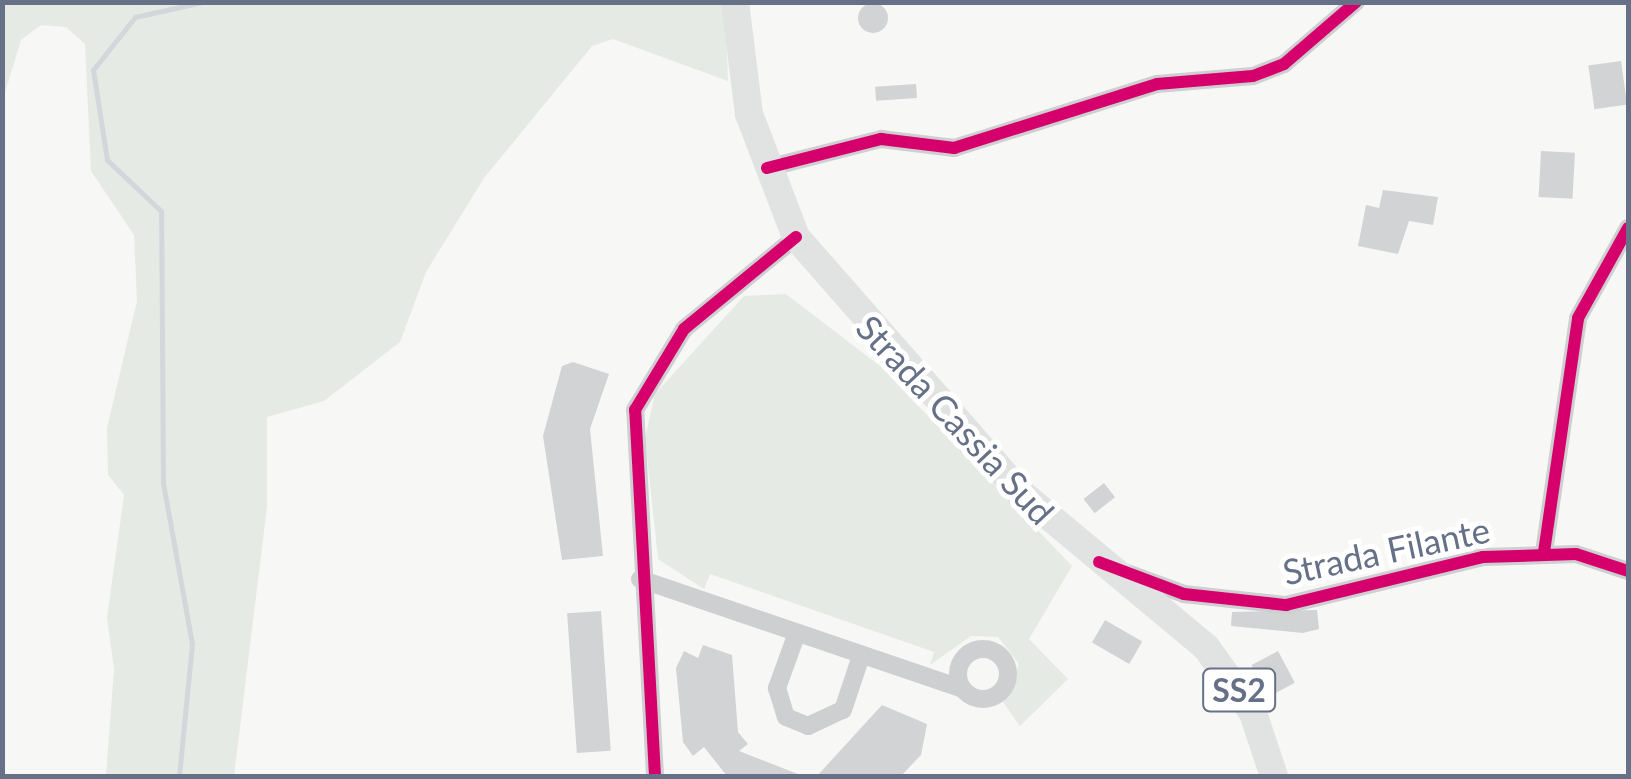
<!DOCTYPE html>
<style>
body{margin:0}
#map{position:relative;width:1631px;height:779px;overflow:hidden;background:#f7f7f6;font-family:Lato,sans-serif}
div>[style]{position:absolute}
.green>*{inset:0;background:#e5eae4}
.stream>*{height:5px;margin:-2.5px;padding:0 2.5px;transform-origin:2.5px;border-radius:2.5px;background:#d3d7dc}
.building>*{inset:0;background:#d2d3d4;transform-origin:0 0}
.round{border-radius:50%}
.minor>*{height:18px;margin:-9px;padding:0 9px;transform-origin:9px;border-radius:9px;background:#cecfd1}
.minor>.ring{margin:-9px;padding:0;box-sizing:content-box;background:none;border:18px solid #cecfd1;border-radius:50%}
.primary>*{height:28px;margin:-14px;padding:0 14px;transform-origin:14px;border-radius:14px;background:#e1e2e2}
.cycleway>*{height:12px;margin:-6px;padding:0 6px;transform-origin:6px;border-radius:6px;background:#d6006c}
span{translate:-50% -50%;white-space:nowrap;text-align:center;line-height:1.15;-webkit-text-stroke:10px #fff;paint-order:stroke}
.shield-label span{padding:2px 8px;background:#fff;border:2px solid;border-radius:8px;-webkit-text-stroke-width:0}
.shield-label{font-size:32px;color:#667086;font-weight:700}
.street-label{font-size:35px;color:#667086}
.frame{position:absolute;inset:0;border:5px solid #667086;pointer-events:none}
</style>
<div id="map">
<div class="green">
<i style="clip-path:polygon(3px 3px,725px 3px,728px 81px,613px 39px,592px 46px,484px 178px,426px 272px,400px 342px,324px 401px,267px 417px,267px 507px,234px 776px,106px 776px,114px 669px,107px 618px,124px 495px,108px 475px,107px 428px,137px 301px,134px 235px,91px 171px,85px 44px,66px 27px,41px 25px,21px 40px,3px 99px)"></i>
<i style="clip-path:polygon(786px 294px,880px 366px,1072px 566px,1029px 639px,1068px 679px,1020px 726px,1003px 702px,1019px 664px,998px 637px,971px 636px,930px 665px,934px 652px,710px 574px,704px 589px,658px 559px,645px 438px,655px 394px,744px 296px)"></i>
</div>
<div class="stream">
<i style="left:179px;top:776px;width:133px;rotate:-84.4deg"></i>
<i style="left:192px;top:644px;width:164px;rotate:-100.2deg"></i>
<i style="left:163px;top:483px;width:272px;rotate:-90.4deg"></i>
<i style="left:161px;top:211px;width:74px;rotate:-136.6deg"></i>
<i style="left:107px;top:160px;width:91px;rotate:-98.8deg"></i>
<i style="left:93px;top:70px;width:68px;rotate:-51.6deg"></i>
<i style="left:135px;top:17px;width:69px;rotate:-12.6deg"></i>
</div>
<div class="building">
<i class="round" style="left:858px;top:3px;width:30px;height:30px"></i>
<i style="left:1621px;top:61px;width:44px;height:33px;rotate:82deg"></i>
<i style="left:916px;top:84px;width:14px;height:41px;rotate:86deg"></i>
<i style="left:1541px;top:151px;width:34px;height:46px;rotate:3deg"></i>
<i style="clip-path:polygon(1383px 190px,1438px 197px,1433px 225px,1409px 221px,1398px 254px,1358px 246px,1366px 205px,1379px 208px)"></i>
<i style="clip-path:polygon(573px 362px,609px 374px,590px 429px,603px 556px,562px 560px,543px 436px,562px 366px)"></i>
<i style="left:1104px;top:483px;width:18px;height:26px;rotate:52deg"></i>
<i style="clip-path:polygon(1317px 610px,1319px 629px,1303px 633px,1231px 626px,1232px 612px)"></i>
<i style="left:601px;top:611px;width:140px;height:34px;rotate:86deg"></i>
<i style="left:1105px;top:620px;width:43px;height:26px;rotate:30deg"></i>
<i style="clip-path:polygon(703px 645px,732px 655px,738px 732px,748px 744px,739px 751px,803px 776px,727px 776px,704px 747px,693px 756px,683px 742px,676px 668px,684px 651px,698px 658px)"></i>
<i style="left:1278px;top:651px;width:36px;height:30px;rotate:62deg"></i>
<i style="clip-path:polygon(882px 705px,927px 724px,921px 755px,901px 776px,817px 776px)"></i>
</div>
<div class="minor">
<i style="left:767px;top:168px;width:118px;rotate:-14.3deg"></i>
<i style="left:881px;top:139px;width:74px;rotate:7deg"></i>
<i style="left:954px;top:148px;width:213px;rotate:-17.5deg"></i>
<i style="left:1157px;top:84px;width:96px;rotate:-4.8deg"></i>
<i style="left:1253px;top:76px;width:33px;rotate:-21deg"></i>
<i style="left:1284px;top:64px;width:95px;rotate:-40.7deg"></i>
<i style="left:1544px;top:552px;width:236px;rotate:-81.7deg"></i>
<i style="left:1578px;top:318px;width:103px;rotate:-60.9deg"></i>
<i style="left:1127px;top:573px;width:61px;rotate:20.2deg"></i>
<i style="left:1184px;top:594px;width:103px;rotate:6.2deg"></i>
<i style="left:1286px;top:605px;width:203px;rotate:-13.7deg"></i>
<i style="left:1483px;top:557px;width:93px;rotate:-1.8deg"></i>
<i style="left:1576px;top:554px;width:55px;rotate:18.1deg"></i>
<i style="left:640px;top:579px;width:339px;rotate:18.8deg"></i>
<i style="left:797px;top:633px;width:59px;rotate:110deg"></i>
<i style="left:777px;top:688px;width:30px;rotate:73deg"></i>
<i style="left:786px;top:717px;width:24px;rotate:22deg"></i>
<i style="left:808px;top:726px;width:38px;rotate:-25deg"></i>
<i style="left:843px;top:710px;width:57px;rotate:-71.6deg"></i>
<i class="ring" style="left:958px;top:649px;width:32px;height:32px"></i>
<i style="left:655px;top:776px;width:367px;rotate:-93.1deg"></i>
<i style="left:635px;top:410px;width:95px;rotate:-58.8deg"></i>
<i style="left:684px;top:329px;width:145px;rotate:-39.4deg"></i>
</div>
<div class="primary">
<i style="left:735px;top:2px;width:113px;rotate:82.9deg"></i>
<i style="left:749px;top:114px;width:132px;rotate:69.1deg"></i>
<i style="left:796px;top:237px;width:341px;rotate:48.7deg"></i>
<i style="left:1021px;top:493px;width:241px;rotate:39.8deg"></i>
<i style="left:1206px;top:647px;width:81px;rotate:54.5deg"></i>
<i style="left:1253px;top:713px;width:66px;rotate:71.6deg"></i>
</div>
<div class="cycleway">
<i style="left:767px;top:168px;width:118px;rotate:-14.3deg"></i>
<i style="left:881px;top:139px;width:74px;rotate:7deg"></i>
<i style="left:954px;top:148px;width:213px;rotate:-17.5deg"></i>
<i style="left:1157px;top:84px;width:96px;rotate:-4.8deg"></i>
<i style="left:1253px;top:76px;width:33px;rotate:-21deg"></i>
<i style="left:1284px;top:64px;width:95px;rotate:-40.7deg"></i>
<i style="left:1544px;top:552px;width:236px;rotate:-81.7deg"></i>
<i style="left:1578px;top:318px;width:103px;rotate:-60.9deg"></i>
<i style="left:1099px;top:562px;width:91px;rotate:20.6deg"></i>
<i style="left:1184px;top:594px;width:103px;rotate:6.2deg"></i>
<i style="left:1286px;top:605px;width:203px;rotate:-13.7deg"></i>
<i style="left:1483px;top:557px;width:93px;rotate:-1.8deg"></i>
<i style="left:1576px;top:554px;width:55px;rotate:18.1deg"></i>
<i style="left:655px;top:776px;width:367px;rotate:-93.1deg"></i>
<i style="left:635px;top:410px;width:95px;rotate:-58.8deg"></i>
<i style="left:684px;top:329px;width:145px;rotate:-39.4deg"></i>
</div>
<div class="shield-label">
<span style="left:1239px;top:690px">SS2</span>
</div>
<div class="street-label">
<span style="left:956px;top:419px;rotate:47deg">Strada Cassia Sud</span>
<span style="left:1386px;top:550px;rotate:-12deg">Strada Filante</span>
</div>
<div class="frame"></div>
</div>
